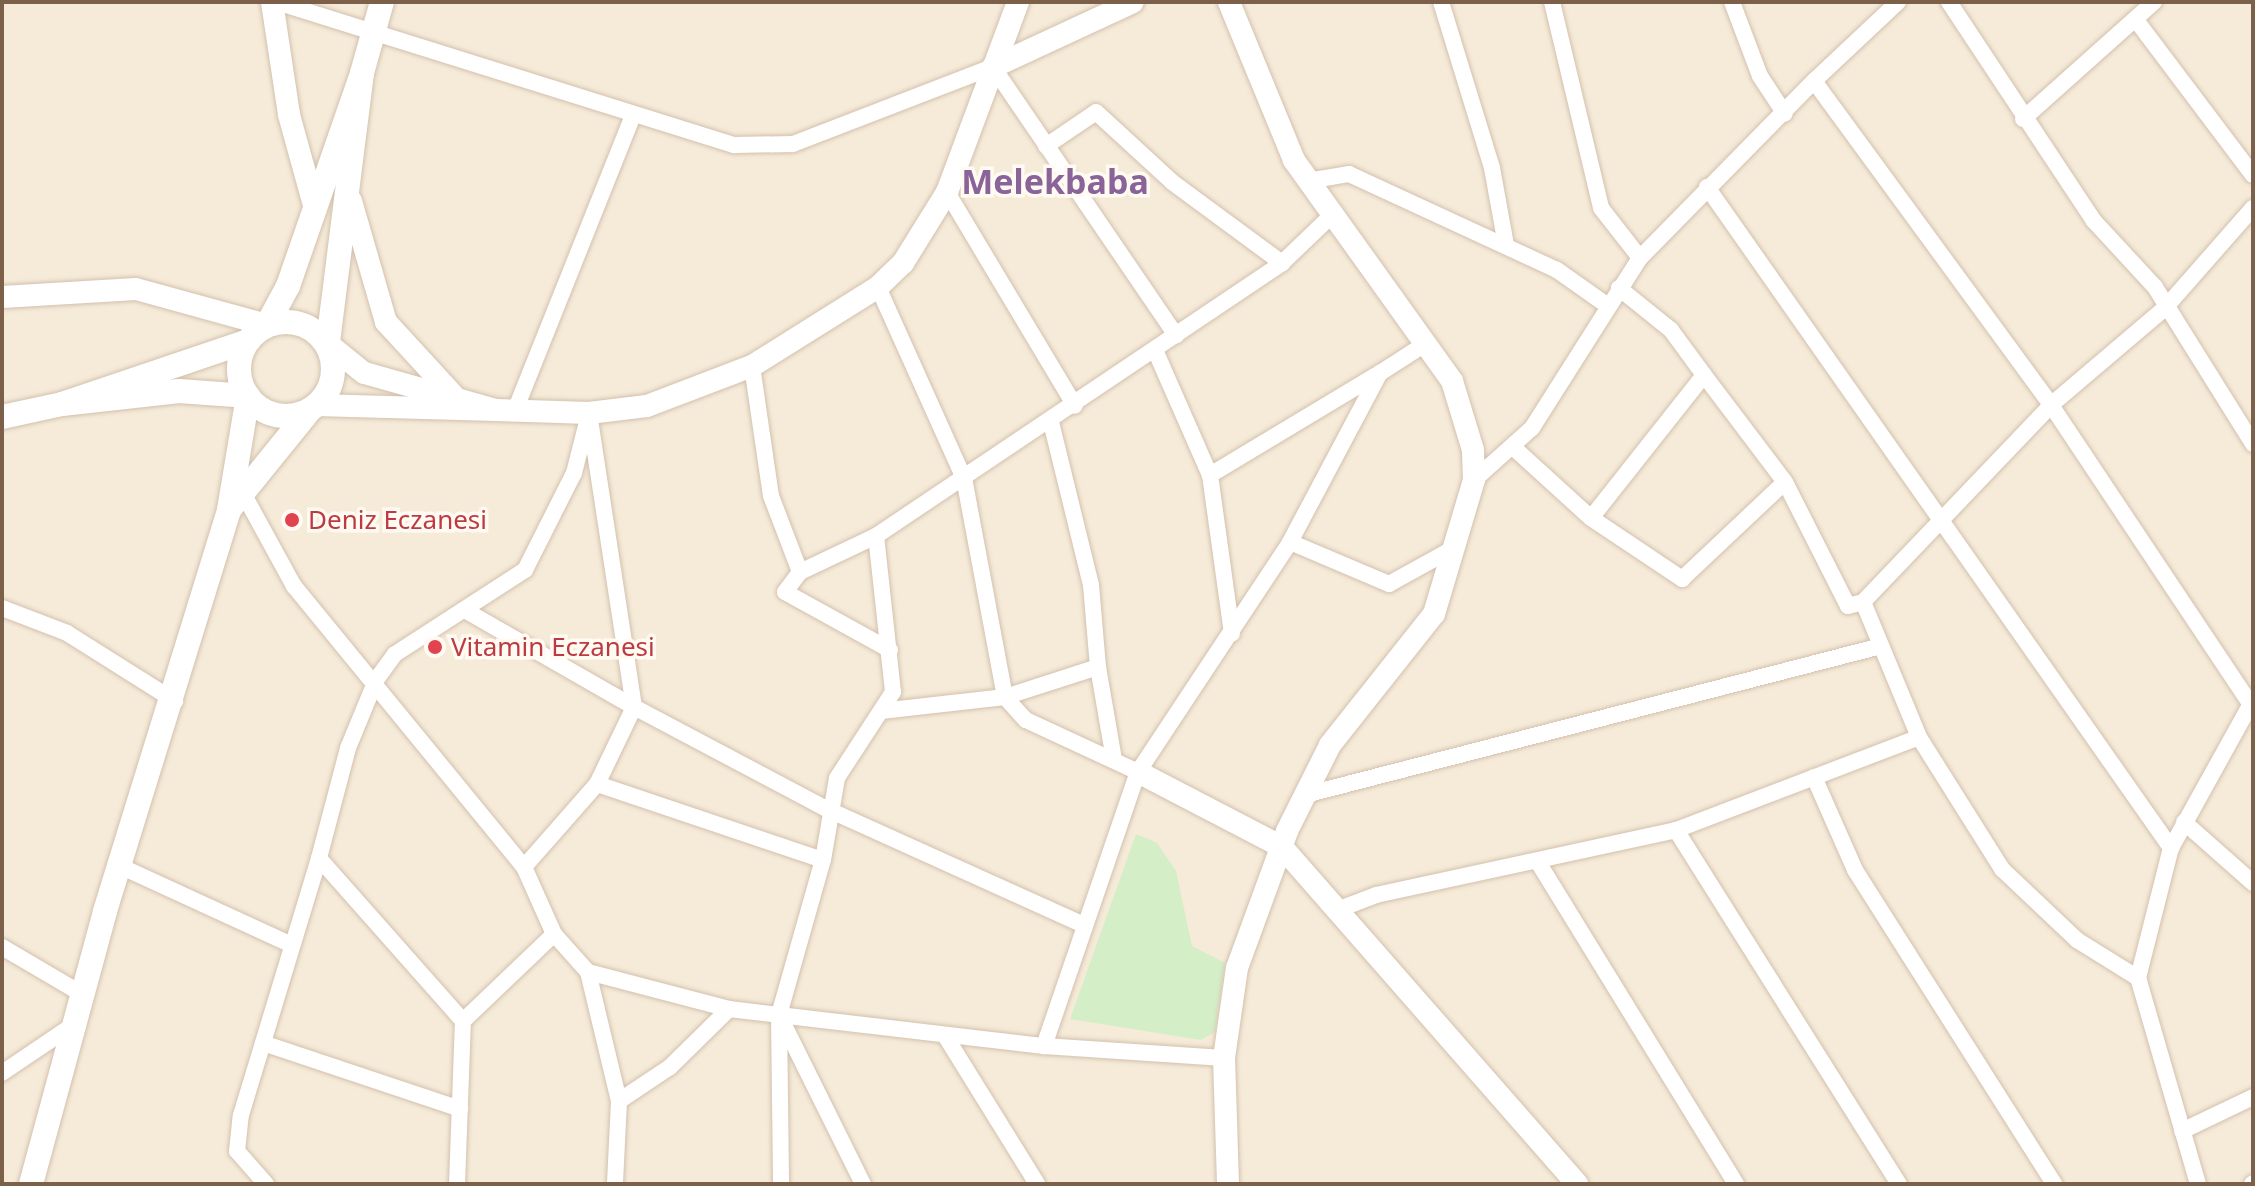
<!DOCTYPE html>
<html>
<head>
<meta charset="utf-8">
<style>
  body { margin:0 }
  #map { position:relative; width:2255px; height:1186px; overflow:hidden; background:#fef8eb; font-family:"Noto Sans",sans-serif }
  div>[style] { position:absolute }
  .residential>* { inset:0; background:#f6ebd9 }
  .green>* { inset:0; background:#d4eec7 }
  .roads { filter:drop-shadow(0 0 2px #d3c1ae) drop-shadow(0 0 2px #d3c1ae) }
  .minor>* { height:16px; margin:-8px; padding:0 8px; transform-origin:8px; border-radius:8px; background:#fff }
  .tertiary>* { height:22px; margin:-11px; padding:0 11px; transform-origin:11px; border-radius:11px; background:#fff }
  .secondary>* { height:24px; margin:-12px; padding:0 12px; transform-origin:12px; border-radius:12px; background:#fff }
  .secondary>.ring { margin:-12px; padding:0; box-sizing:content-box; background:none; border:24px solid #fff; border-radius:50% }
  .dots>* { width:22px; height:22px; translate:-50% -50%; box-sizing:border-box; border:4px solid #fffbf3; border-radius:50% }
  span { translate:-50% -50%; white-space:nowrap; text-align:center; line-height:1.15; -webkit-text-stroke:7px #fffbf3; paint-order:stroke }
  .health-label { font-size:26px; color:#be3a42 }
  .left { translate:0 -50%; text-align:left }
  .district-label { font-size:34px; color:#8a6398; font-weight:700 }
  .frame { position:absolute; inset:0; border:4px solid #7c604a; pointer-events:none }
</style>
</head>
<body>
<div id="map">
  <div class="residential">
    <div style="clip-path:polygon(2px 2px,2253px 2px,2253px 1184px,2px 1184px)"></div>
  </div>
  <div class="green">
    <div style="clip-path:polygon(1136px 834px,1157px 843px,1176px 871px,1192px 946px,1225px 963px,1215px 1032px,1201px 1040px,1070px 1019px)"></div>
  </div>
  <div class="roads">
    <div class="minor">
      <div style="left:277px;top:2px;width:479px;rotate:17.4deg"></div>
      <div style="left:734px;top:145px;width:59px;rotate:-1deg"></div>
      <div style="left:793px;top:144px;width:214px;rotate:-21.1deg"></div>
      <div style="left:993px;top:67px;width:325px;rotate:55.7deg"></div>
      <div style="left:1441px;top:2px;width:174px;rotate:72.9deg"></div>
      <div style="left:1492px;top:168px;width:78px;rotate:79.7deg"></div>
      <div style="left:1552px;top:2px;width:212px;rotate:76.6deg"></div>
      <div style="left:1601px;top:208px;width:63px;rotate:52deg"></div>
      <div style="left:1732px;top:2px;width:79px;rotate:69.3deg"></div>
      <div style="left:1760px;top:76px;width:45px;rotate:56.7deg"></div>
      <div style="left:1898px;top:2px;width:115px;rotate:136.8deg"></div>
      <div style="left:1814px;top:81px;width:401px;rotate:53.8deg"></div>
      <div style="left:2051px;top:405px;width:364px;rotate:56.3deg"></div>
      <div style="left:1949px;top:2px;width:263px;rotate:56.5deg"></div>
      <div style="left:2094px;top:221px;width:90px;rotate:47.3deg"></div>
      <div style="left:2155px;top:287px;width:185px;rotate:58deg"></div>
      <div style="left:2136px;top:20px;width:194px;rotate:53deg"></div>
      <div style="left:2023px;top:119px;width:176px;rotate:-41.8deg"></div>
      <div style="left:1046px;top:146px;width:60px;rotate:-34.2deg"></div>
      <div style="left:1096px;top:112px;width:103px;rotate:42.6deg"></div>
      <div style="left:1172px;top:182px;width:137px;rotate:36.4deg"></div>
      <div style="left:1308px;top:181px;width:42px;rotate:-9.7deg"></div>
      <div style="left:1349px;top:174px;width:229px;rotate:24.8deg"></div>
      <div style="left:1557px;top:270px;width:62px;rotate:35.2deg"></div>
      <div style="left:1707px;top:187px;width:808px;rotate:54.93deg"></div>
      <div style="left:947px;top:192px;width:249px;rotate:59.1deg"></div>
      <div style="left:878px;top:287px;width:209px;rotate:65.8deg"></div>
      <div style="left:964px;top:478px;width:223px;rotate:79.4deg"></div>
      <div style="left:1005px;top:697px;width:31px;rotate:48deg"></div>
      <div style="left:1026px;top:720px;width:123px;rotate:24.9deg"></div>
      <div style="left:1155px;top:350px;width:137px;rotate:66.3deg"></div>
      <div style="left:1210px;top:475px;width:160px;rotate:82.1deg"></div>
      <div style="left:752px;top:366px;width:131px;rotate:81.7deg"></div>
      <div style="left:771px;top:496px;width:81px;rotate:69.1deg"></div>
      <div style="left:800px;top:572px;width:84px;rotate:-25.3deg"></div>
      <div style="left:1704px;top:375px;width:134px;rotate:52.9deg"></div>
      <div style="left:514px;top:413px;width:321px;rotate:-68.2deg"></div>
      <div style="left:589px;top:413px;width:297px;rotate:81.3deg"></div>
      <div style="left:634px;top:707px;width:218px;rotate:27.9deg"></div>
      <div style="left:827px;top:809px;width:282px;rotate:24.3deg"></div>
      <div style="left:1514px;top:448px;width:104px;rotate:42.3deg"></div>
      <div style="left:1591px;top:518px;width:110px;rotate:33.8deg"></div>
      <div style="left:1682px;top:579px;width:141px;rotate:-43.3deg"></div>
      <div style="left:1785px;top:482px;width:139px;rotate:63.1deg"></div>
      <div style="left:1848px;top:606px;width:16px;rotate:-15deg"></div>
      <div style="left:1210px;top:475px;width:198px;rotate:-31deg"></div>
      <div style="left:1474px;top:480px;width:78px;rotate:-41.9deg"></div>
      <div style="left:1532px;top:428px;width:201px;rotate:-57.6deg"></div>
      <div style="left:1640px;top:258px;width:248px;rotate:-45.5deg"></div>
      <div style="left:243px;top:493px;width:106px;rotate:61.3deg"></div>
      <div style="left:294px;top:586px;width:363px;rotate:50.7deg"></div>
      <div style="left:524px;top:867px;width:111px;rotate:-48.7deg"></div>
      <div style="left:597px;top:784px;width:85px;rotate:-64.3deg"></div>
      <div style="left:634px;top:707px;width:191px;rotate:-150.2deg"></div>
      <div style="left:1591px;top:518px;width:182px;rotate:-51.7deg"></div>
      <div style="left:1704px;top:375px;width:56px;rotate:-126.3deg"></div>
      <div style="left:1671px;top:330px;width:67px;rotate:-141.1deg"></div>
      <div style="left:1290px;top:542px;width:108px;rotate:23deg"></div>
      <div style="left:1389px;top:584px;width:77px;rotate:-28.9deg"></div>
      <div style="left:800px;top:572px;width:25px;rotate:127deg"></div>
      <div style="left:785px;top:592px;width:120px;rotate:28.9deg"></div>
      <div style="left:2px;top:608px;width:70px;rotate:21deg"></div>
      <div style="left:67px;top:633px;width:128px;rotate:32.2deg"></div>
      <div style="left:1098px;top:667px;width:94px;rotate:80.2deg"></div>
      <div style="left:881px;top:711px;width:125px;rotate:-6.4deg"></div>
      <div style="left:1005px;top:697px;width:98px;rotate:-17.9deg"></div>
      <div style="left:1098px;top:667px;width:82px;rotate:-94.9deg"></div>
      <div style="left:1091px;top:585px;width:168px;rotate:-103.8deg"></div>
      <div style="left:1814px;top:777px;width:102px;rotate:66.2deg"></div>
      <div style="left:1855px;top:870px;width:372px;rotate:57.6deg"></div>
      <div style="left:597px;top:784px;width:238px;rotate:18.6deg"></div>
      <div style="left:1305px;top:795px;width:595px;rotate:-14.5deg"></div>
      <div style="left:2184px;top:822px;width:92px;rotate:41.5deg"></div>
      <div style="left:1676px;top:830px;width:418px;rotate:57.8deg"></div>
      <div style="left:1538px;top:862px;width:378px;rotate:58.4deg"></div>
      <div style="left:120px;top:866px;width:189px;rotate:24.7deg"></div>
      <div style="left:524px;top:867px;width:73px;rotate:65.9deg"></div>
      <div style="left:554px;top:934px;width:51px;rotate:48.2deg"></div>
      <div style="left:588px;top:972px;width:133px;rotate:76.5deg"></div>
      <div style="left:619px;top:1101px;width:83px;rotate:92.8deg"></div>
      <div style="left:1337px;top:910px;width:42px;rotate:-21deg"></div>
      <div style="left:1376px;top:895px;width:307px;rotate:-12.2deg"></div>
      <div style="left:1676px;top:830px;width:260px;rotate:-20.9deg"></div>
      <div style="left:2px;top:947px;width:93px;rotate:30.4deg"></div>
      <div style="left:588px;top:972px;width:146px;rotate:14.7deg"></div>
      <div style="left:2138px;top:978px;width:72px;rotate:-148.1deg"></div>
      <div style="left:2077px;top:940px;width:103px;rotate:-136.6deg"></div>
      <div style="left:2002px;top:869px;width:156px;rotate:-122.2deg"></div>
      <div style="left:1919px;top:737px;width:146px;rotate:-112.5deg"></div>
      <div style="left:1863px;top:602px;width:272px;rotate:-46.3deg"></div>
      <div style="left:2051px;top:405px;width:150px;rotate:-40.4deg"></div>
      <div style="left:2165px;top:308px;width:133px;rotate:-48.7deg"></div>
      <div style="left:779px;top:1015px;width:267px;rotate:6.7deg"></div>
      <div style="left:1044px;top:1046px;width:180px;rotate:3.8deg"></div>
      <div style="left:463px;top:1021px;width:217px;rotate:-131.5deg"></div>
      <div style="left:319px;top:858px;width:114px;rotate:-75.2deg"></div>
      <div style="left:348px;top:748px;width:74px;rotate:-67.6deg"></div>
      <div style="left:376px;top:680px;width:32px;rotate:-54deg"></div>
      <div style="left:395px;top:654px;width:155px;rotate:-32.9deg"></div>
      <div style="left:525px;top:570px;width:109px;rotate:-63.2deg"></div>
      <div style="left:574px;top:473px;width:53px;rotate:-75.7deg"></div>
      <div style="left:946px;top:1037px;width:173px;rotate:58.2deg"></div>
      <div style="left:263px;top:1043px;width:208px;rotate:18.5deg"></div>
      <div style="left:1044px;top:1046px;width:290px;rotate:-71.1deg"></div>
      <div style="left:1138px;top:772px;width:276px;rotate:-56.5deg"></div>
      <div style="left:1290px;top:542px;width:191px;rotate:-62deg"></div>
      <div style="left:1380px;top:373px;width:54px;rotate:-32.8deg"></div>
      <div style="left:2px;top:1073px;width:86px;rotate:-34.1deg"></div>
      <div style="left:619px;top:1101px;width:61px;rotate:-33.7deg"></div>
      <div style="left:670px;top:1067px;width:83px;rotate:-44.5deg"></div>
      <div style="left:729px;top:1009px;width:50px;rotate:6.8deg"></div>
      <div style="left:779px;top:1015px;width:169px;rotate:89.3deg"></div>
      <div style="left:2182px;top:1131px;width:79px;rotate:-25.6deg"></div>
      <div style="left:266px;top:1184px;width:44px;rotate:-131.3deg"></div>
      <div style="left:237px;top:1151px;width:36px;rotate:-84deg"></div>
      <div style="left:241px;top:1115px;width:269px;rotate:-73.1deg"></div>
      <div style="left:457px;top:1184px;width:163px;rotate:-87.9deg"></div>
      <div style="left:463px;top:1021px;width:126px;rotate:-43.7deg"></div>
      <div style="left:863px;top:1184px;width:189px;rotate:-116.4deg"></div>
      <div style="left:779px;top:1015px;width:161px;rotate:-74.2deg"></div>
      <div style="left:823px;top:860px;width:83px;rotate:-80.3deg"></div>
      <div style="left:837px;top:778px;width:103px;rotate:-56.9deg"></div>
      <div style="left:893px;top:692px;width:157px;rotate:-96.2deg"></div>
      <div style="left:876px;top:536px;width:489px;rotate:-33.9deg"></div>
      <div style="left:1282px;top:263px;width:68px;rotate:-43.8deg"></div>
      <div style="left:2198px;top:1184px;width:215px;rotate:-106.2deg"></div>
      <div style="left:2138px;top:978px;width:134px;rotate:-75.8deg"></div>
      <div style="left:2171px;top:848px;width:169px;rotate:-61deg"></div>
      <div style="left:2252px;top:1184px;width:1px;rotate:-45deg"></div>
    </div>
    <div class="tertiary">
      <div style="left:272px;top:2px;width:114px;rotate:81.4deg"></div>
      <div style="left:289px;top:115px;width:98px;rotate:74.5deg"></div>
      <div style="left:993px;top:67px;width:154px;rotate:-24.9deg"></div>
      <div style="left:351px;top:201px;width:126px;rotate:73.9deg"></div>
      <div style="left:386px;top:322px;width:100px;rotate:47.4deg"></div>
      <div style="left:2px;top:297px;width:134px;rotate:-3.4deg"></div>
      <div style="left:136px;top:289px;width:136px;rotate:15.4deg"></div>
      <div style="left:316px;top:405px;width:180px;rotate:1.6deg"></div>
      <div style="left:496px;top:410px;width:137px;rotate:-164.3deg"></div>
      <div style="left:364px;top:373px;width:46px;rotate:-141.1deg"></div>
      <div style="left:496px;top:410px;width:93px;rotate:1.8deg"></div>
      <div style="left:589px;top:413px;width:58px;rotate:-6.9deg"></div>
      <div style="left:647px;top:406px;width:112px;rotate:-20.9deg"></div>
      <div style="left:752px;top:366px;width:149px;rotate:-32.1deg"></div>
      <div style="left:878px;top:287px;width:35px;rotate:-44deg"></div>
      <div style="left:903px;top:263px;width:84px;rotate:-58.2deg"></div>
      <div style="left:947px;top:192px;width:203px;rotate:-69.5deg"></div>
      <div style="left:1138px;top:772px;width:162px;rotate:27.5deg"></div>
      <div style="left:1282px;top:847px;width:448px;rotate:48.8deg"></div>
      <div style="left:1228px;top:1184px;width:126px;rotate:-91.8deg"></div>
      <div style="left:1224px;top:1058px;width:91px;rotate:-81.8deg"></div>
      <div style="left:1237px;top:968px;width:146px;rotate:-69.9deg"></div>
      <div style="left:1287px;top:831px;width:96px;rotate:-63.4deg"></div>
      <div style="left:1330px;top:745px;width:167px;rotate:-51.6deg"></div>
      <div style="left:1434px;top:614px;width:140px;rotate:-73.4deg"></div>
      <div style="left:1474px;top:480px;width:30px;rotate:-92deg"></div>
      <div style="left:1473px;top:450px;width:72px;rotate:-106.9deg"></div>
      <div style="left:1452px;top:381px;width:272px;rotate:-125.6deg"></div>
      <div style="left:1294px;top:160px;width:171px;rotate:-112.4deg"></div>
    </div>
    <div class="secondary">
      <div style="left:362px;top:73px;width:74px;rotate:-74.3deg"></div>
      <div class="ring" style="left:239px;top:322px;width:70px;height:70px"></div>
      <div style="left:267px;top:325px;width:44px;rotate:-61.7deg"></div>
      <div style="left:288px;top:286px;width:225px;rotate:-70.8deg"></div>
      <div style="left:362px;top:73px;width:273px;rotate:97.2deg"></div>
      <div style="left:248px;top:341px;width:196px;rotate:161.3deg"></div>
      <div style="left:62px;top:404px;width:118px;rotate:-6.3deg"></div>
      <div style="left:179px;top:391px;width:69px;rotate:4.1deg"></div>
      <div style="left:248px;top:396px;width:116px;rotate:99.5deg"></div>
      <div style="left:229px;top:510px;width:129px;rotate:-51deg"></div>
      <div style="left:2px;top:417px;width:61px;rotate:-12.2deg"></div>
      <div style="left:31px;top:1184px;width:283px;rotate:-74.8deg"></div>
      <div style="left:105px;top:911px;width:420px;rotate:-72.8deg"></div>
    </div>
  </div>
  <div class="dots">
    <div style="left:292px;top:520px;background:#e0444e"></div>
    <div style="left:435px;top:647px;background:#e0444e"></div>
  </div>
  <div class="health-label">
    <span class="left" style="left:308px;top:520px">Deniz Eczanesi</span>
    <span class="left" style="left:451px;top:647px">Vitamin Eczanesi</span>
  </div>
  <div class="district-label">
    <span style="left:1055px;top:182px">Melekbaba</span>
  </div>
  <div class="frame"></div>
</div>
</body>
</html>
